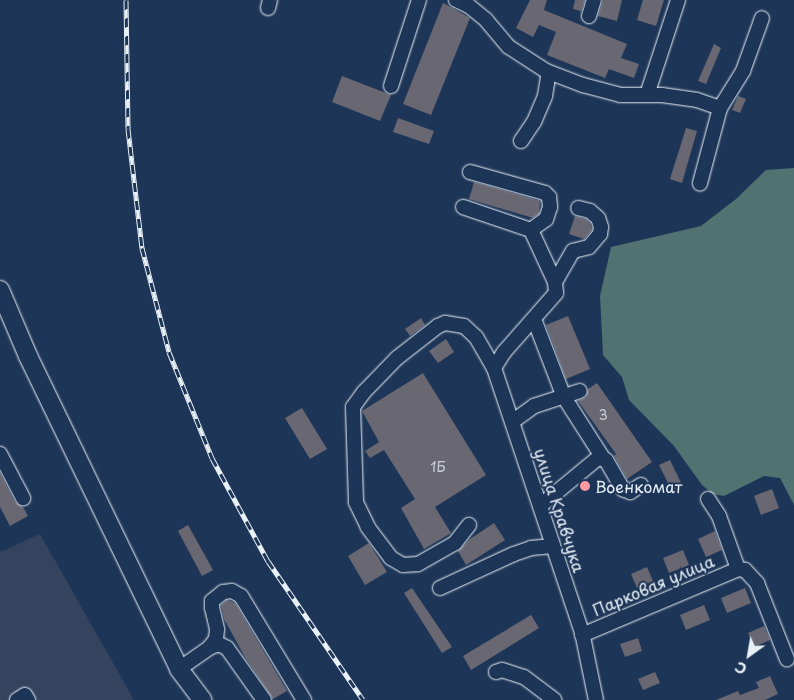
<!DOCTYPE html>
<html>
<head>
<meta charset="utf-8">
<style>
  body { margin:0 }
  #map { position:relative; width:794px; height:700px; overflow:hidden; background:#1d3557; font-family:"Playpen Sans",sans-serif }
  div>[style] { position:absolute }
  .built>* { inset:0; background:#34445f }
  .green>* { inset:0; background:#527272 }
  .building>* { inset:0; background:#696872 }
  .roads { filter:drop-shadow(0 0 1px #e8f1f8) drop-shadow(0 0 1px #e8f1f8) }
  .minor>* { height:14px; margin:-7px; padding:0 7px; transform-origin:7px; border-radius:7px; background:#1d3557 }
  .major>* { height:18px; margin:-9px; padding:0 9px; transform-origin:9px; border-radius:9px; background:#1d3557 }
  .rail>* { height:5px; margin-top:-2.5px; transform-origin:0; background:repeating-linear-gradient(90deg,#1d3557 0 9px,#e8f1f8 0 18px); box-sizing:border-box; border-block:1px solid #e8f1f8 }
  .dots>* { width:14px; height:14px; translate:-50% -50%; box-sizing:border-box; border:2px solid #1d3557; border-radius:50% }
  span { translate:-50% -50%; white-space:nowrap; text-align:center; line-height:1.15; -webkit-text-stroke:4px #1d3557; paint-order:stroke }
  .number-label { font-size:14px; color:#c8cfd6 }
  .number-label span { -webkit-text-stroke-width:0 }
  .poi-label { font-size:16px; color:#e8f1f8 }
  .left { translate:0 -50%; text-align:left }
  .street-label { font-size:16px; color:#e8f1f8 }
  .north { position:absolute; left:724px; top:630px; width:50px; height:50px; -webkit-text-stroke:4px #1d3557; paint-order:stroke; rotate:212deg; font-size:14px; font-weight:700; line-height:20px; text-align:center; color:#e8f1f8 }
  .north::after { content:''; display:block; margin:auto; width:18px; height:22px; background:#e8f1f8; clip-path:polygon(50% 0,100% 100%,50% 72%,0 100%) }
</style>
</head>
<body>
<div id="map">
  <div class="built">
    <div style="clip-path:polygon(40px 534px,134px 700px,0 700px,0 552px)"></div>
  </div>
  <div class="green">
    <div style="clip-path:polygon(794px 168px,794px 505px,780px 478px,764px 476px,724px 496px,713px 494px,702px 485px,674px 446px,629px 400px,622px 377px,603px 355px,600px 296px,611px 247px,701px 226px,736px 199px,766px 170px)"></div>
  </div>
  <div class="building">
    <div style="clip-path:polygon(530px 0,547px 0,544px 10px,627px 44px,621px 58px,639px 64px,634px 78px,609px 69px,605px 78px,547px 55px,556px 32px,539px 25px,533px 37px,516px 28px)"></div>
    <div style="clip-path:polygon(575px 0,585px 0,581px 11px,573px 9px)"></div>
    <div style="clip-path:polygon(603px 0,622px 0,617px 21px,598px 16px)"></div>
    <div style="clip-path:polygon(643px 0,664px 0,656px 26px,637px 20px)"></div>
    <div style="clip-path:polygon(443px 3px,470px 18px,431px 115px,403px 104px)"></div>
    <div style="clip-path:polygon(714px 44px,721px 48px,706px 84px,698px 81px)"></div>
    <div style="clip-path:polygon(342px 76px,391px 95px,380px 121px,332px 102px)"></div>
    <div style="clip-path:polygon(738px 96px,746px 99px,740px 113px,732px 110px)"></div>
    <div style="clip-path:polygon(398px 118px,434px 131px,429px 144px,393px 132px)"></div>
    <div style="clip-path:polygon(686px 128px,697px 131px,682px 183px,670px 179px)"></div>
    <div style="clip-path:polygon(474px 182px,540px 201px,539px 214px,533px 218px,469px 199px)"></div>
    <div style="clip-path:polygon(575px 216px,586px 219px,590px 223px,592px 230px,584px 239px,569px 234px)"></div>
    <div style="clip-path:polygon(568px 316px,590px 369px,566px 379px,546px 325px)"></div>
    <div style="clip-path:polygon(421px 318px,425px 325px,410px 336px,405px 329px)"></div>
    <div style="clip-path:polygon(446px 339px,454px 352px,438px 363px,429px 351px)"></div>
    <div style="clip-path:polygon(423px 373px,486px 475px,435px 507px,451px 533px,424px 549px,401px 508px,415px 499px,384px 450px,370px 458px,365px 451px,379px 442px,362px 411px)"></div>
    <div style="clip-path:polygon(597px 383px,652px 462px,627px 479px,614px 456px,616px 454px,578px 401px,586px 397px,588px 389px)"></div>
    <div style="clip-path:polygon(302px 408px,327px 449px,310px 459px,285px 418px)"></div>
    <div style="clip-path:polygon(670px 460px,682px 485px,672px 491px,659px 465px)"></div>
    <div style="clip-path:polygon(0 473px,15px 502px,23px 507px,28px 516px,10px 526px,0 507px)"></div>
    <div style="clip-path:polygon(772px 489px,779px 508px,761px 515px,754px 496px)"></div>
    <div style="clip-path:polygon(494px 523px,505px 540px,466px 565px,458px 551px,470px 539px)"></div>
    <div style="clip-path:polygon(188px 525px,213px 570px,202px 576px,178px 531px)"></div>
    <div style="clip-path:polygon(715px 531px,722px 550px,706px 557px,698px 539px)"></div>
    <div style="clip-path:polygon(369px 543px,387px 572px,365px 585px,348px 556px)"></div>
    <div style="clip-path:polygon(683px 550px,689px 565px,669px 573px,663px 558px)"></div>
    <div style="clip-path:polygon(647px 567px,653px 581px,637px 588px,631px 574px)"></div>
    <div style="clip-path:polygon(412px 588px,452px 647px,442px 653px,404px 593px)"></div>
    <div style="clip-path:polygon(745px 588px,751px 603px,727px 613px,721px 598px)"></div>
    <div style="clip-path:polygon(227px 600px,235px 603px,287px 691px,273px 699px,246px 659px,224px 619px,221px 605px)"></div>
    <div style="clip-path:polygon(704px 605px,710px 620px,686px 630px,680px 615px)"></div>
    <div style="clip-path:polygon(531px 615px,539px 628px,471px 670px,463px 656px)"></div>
    <div style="clip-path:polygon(764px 626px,770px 640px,754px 647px,748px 633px)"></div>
    <div style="clip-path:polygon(638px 638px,642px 651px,625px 657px,620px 644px)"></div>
    <div style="clip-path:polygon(655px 672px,660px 683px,643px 690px,638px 679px)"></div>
    <div style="clip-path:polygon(770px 676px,778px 694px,765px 700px,716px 700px,738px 691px,740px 695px,759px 688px,756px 682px)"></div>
  </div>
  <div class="roads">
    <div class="minor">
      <div style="left:456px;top:0;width:14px;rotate:25deg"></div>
      <div style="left:469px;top:6px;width:22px;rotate:39deg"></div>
      <div style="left:486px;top:20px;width:35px;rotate:50deg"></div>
      <div style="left:509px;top:47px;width:44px;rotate:33deg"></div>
      <div style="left:546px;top:71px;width:40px;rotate:21deg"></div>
      <div style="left:583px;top:85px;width:38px;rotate:15deg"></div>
      <div style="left:620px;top:95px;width:42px"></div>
      <div style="left:662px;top:95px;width:35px;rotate:8deg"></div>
      <div style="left:697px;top:100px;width:24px;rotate:19deg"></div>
      <div style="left:720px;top:108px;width:78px;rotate:104.9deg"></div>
      <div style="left:268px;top:8px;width:8px;rotate:-76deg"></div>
      <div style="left:589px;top:16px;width:17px;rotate:-73deg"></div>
      <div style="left:391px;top:86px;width:90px;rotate:-72deg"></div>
      <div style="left:647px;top:95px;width:100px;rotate:-71.9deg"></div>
      <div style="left:720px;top:108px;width:44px;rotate:-58.1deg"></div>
      <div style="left:743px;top:71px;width:56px;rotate:-70.3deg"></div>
      <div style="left:521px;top:141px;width:23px;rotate:-56deg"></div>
      <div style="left:534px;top:122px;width:28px;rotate:-67deg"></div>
      <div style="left:545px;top:96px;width:24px;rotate:-81deg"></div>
      <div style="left:470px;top:172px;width:78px;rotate:15.6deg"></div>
      <div style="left:545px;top:193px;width:6px;rotate:45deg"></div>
      <div style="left:549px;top:197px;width:10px;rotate:84deg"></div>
      <div style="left:550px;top:207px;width:13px;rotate:108deg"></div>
      <div style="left:546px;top:219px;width:19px;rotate:144deg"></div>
      <div style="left:463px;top:207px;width:72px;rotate:18.7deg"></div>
      <div style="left:531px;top:230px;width:57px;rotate:65.2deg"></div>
      <div style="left:555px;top:282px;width:11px;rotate:85deg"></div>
      <div style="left:556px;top:293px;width:79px;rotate:131.4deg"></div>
      <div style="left:504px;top:352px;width:19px;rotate:122deg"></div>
      <div style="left:555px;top:282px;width:36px;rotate:-60deg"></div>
      <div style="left:573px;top:251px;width:16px;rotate:-14deg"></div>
      <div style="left:589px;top:247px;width:17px;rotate:-50deg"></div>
      <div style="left:600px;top:234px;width:7px;rotate:-82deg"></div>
      <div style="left:601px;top:227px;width:9px;rotate:-108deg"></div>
      <div style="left:598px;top:218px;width:11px;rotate:-139deg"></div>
      <div style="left:590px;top:211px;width:12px;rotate:-166deg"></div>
      <div style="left:534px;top:319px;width:84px;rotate:69deg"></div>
      <div style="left:564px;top:397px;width:72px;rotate:57.4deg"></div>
      <div style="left:512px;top:422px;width:27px;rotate:-36deg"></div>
      <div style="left:534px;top:406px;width:48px;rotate:-18.1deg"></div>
      <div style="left:0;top:454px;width:50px;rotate:62.4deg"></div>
      <div style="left:708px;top:499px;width:20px;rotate:57deg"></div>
      <div style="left:719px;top:516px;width:56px;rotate:70.3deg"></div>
      <div style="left:540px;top:506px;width:75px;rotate:-39.6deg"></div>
      <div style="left:598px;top:458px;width:8px;rotate:14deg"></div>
      <div style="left:606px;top:460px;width:34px;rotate:60deg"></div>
      <div style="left:623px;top:489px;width:8px;rotate:23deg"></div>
      <div style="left:630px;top:492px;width:13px;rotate:-32deg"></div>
      <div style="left:469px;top:525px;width:23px;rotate:128deg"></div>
      <div style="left:455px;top:543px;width:43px;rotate:150.4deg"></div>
      <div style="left:418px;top:564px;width:15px;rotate:176deg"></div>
      <div style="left:403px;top:565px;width:14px;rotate:-150deg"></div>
      <div style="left:391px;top:558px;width:39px;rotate:-127deg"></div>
      <div style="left:368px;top:527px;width:28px;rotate:-116deg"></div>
      <div style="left:356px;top:502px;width:95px;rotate:-91.8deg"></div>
      <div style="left:353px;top:407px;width:19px;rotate:-54deg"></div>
      <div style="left:364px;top:392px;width:47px;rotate:-45.9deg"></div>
      <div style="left:397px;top:358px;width:52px;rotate:-38deg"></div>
      <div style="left:438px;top:326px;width:8px;rotate:-23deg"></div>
      <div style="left:445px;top:323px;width:19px;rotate:9deg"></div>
      <div style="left:464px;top:326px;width:16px;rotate:43deg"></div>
      <div style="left:476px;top:337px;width:36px;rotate:60deg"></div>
      <div style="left:494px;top:368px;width:278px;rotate:71.6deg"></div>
      <div style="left:582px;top:632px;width:69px;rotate:78.4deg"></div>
      <div style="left:440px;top:588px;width:81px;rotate:-24.7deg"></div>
      <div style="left:514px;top:554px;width:18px;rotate:-19deg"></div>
      <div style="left:531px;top:548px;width:22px;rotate:-5deg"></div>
      <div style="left:582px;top:635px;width:169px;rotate:-22.9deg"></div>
      <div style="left:738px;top:569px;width:7px;rotate:8deg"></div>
      <div style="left:745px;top:570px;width:18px;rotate:47deg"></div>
      <div style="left:757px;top:583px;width:82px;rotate:68.5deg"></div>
      <div style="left:210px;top:647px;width:10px;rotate:-53deg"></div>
      <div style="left:216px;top:639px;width:10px;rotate:-84deg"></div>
      <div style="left:217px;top:629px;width:22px;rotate:-103deg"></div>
      <div style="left:212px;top:608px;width:7px;rotate:-90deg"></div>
      <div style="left:212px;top:601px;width:14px;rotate:-39deg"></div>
      <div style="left:223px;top:592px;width:9px;rotate:-6deg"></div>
      <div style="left:232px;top:591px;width:10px;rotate:29deg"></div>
      <div style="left:241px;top:596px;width:122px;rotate:58.8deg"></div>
      <div style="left:179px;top:669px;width:38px;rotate:-35deg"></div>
      <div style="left:210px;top:647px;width:9px;rotate:-18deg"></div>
      <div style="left:219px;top:644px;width:9px;rotate:27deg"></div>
      <div style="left:227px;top:648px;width:64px;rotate:54.6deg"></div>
      <div style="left:496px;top:672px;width:6px;rotate:-18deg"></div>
      <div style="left:502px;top:670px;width:23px;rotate:18deg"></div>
      <div style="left:524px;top:677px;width:38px;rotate:37deg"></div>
      <div style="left:17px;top:700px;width:9px;rotate:-32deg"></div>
      <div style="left:25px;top:695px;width:6px;rotate:59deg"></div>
    </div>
    <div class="major">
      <div style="left:0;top:290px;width:72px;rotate:67deg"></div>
      <div style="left:28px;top:356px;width:348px;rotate:64.2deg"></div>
      <div style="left:179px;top:669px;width:39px;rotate:53deg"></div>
    </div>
  </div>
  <div class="rail">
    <div style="left:126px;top:0;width:129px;rotate:89.1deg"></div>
    <div style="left:128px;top:129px;width:120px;rotate:83.3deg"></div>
    <div style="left:142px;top:248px;width:107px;rotate:75.4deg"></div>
    <div style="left:169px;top:352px;width:114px;rotate:67.9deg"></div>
    <div style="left:212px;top:458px;width:117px;rotate:61.5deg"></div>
    <div style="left:268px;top:561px;width:168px;rotate:55.6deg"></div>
  </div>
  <div class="dots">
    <div style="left:585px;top:486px;background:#ff9aa2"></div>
  </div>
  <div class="number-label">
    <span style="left:603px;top:415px">3</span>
    <span style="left:438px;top:467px">1Б</span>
  </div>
  <div class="poi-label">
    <span class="left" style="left:595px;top:486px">Военкомат</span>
  </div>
  <div class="street-label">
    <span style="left:560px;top:510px;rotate:72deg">улица Кравчука</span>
    <span style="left:653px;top:585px;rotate:-23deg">Парковая улица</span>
  </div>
  <div class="north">С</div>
</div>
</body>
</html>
